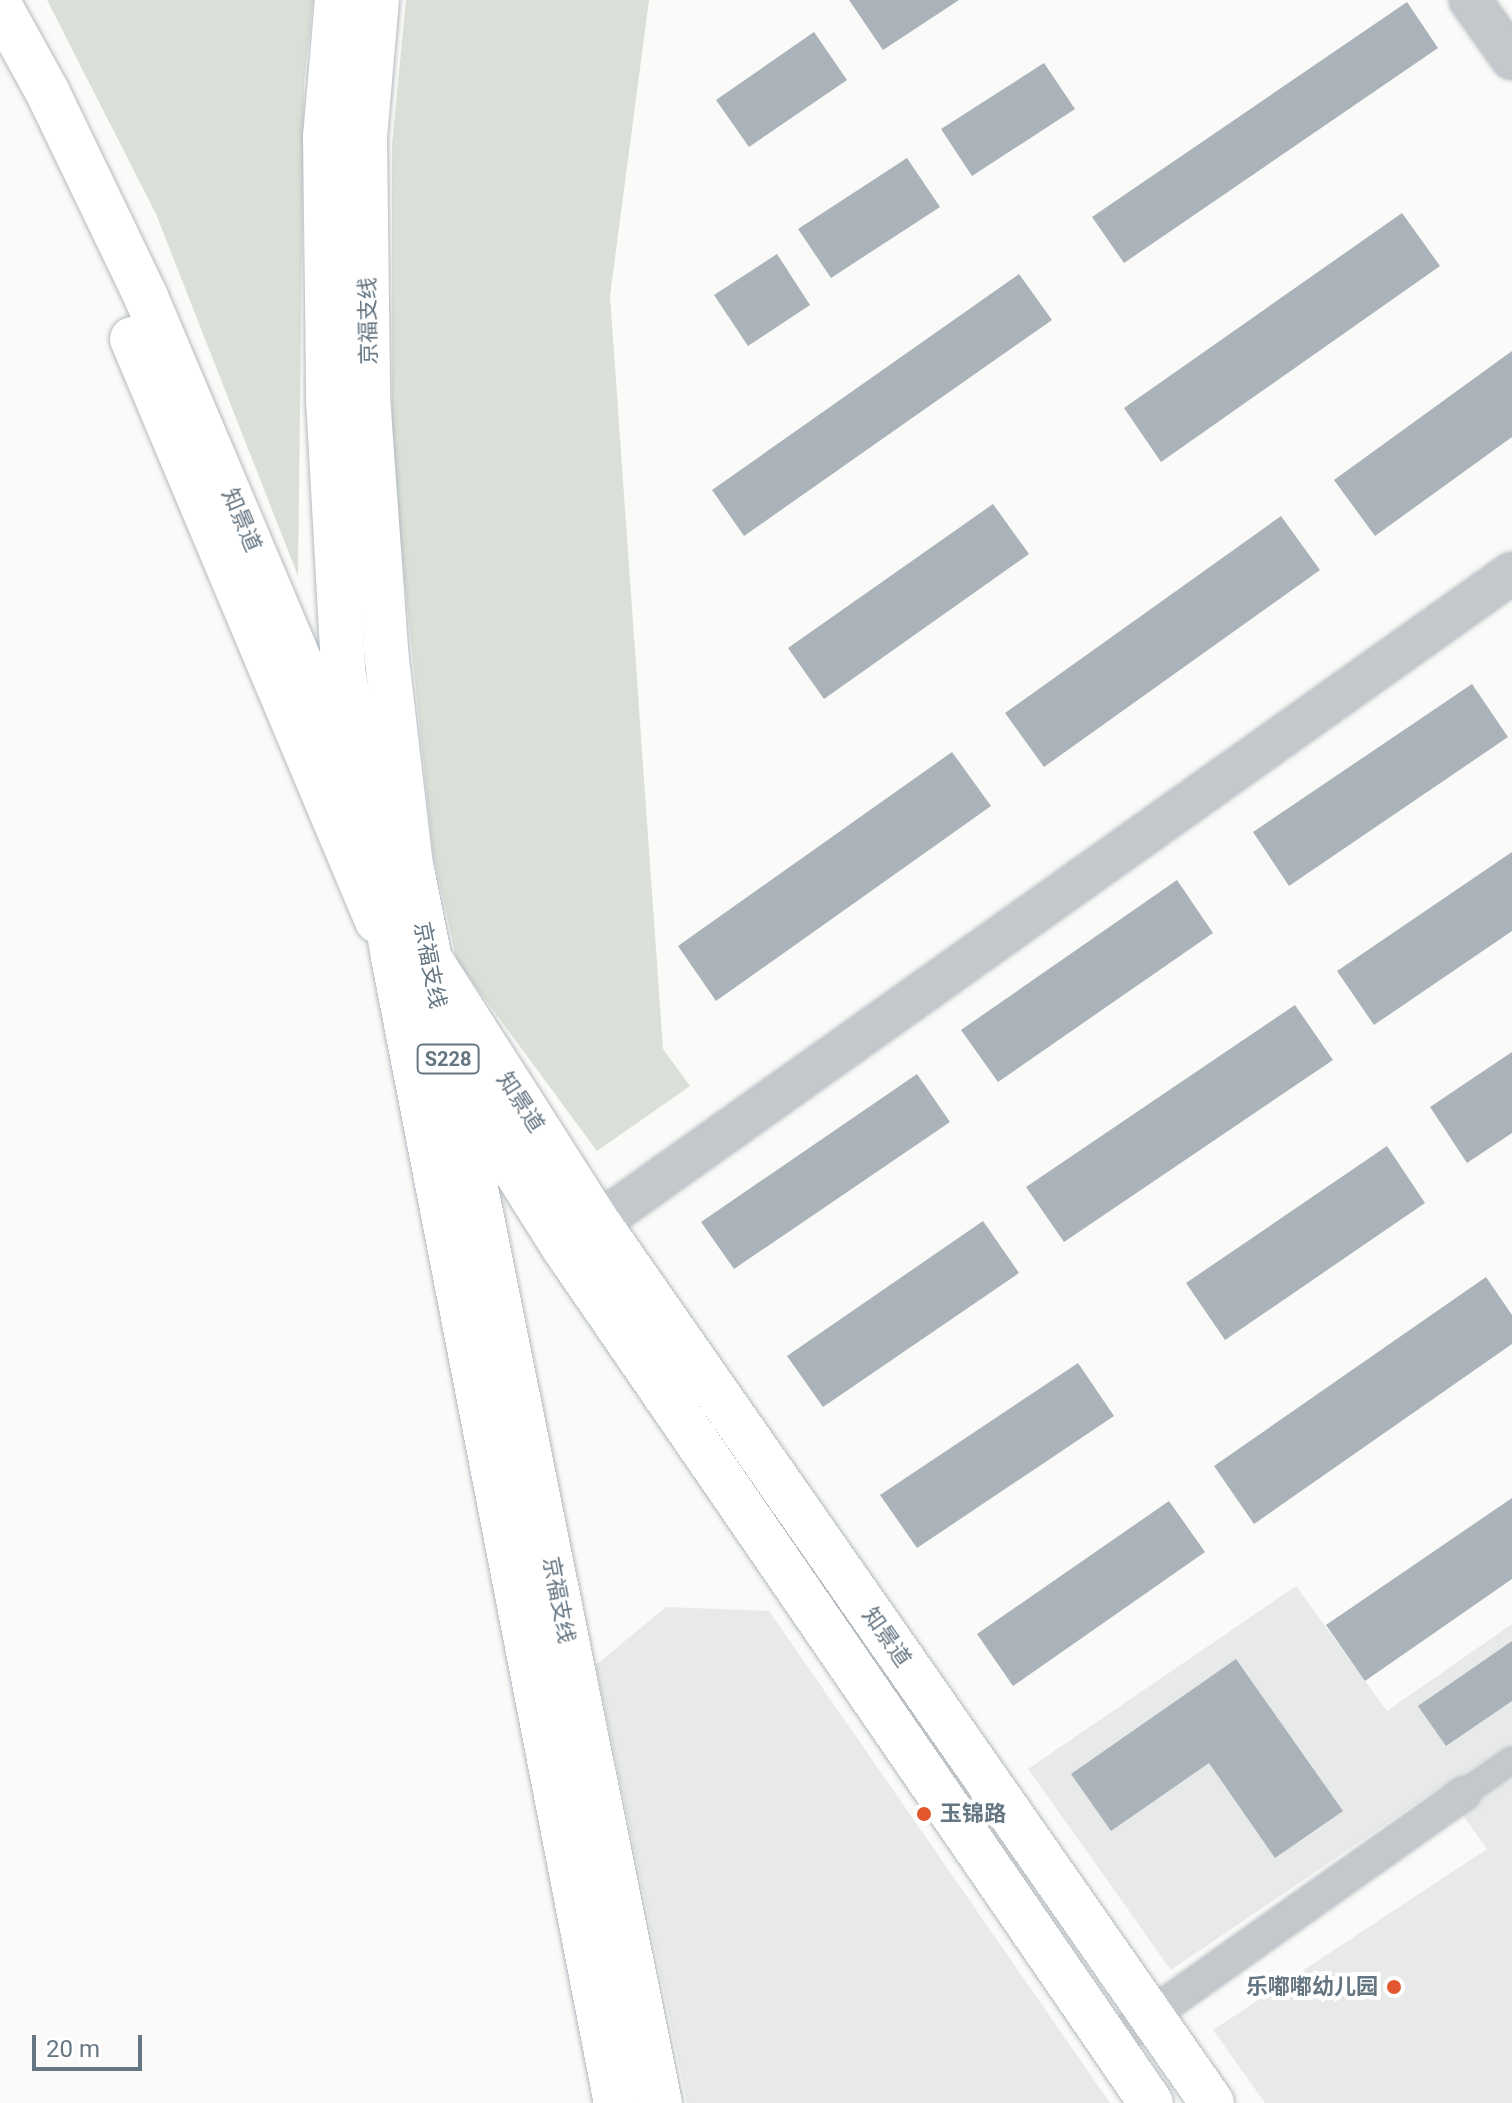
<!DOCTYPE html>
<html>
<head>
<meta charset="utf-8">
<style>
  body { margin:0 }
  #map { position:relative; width:1512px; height:2103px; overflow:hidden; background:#fafaf8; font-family:Roboto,"Noto Sans SC",sans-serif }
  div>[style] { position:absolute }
  .built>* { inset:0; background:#e8e9e9 }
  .green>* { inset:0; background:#dadfd7 }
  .building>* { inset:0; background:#aab3b9 }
  .roads { filter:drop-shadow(0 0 2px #b3babf) drop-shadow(0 0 2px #b3babf) }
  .pedestrian>* { height:24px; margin:-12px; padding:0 12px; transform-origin:12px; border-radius:12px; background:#c3c8cc }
  .minor>* { height:32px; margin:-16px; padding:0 16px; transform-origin:16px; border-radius:16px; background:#c3c8cc }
  .tertiary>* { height:40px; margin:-20px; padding:0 20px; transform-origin:20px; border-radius:20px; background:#c3c8cc }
  .secondary>* { height:44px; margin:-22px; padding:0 22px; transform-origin:22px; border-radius:22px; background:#fff }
  .primary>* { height:44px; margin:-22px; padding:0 22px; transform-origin:22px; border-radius:22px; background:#fff }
  .dots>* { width:22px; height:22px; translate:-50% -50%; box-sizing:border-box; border:4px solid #fff; border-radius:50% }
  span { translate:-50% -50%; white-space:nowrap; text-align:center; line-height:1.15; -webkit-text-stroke:8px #fff; paint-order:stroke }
  .shield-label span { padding:2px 6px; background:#fff; border:2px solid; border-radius:6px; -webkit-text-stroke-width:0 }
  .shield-label { font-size:20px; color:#657683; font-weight:700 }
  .street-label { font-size:22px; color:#657683 }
  .poi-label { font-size:22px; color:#657683; font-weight:700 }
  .left { translate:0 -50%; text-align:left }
  .right { translate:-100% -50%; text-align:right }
  .scale { position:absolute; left:32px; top:2035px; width:110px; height:36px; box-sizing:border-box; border:4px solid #657683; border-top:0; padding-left:10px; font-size:24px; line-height:28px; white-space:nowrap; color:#657683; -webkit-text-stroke:6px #fff; paint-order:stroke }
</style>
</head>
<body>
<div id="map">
  <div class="built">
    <div style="clip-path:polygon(1296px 1586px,1387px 1711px,1512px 1624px,1512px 2103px,1265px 2103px,1213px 2030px,1487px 1849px,1442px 1786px,1171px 1970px,1028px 1769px)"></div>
    <div style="clip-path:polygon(666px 1607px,769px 1611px,1110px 2103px,687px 2103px,596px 1665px)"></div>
  </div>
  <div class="green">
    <div style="clip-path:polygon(47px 0,313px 0,304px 83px,298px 576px,156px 214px)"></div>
    <div style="clip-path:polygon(406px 0,649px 0,610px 296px,663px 1049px,690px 1086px,597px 1151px,457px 961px,433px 853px,392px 461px,392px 145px)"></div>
  </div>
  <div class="building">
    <div style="clip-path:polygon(849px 0,959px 0,883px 50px)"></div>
    <div style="clip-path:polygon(1407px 2px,1438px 48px,1124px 263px,1092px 217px)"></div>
    <div style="clip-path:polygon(814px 32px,847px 80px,749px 147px,716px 100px)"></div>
    <div style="clip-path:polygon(1044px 63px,1075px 109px,972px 176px,941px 129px)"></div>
    <div style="clip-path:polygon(907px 158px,940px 207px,831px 278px,798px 229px)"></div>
    <div style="clip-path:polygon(1402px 213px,1440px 266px,1161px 462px,1124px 408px)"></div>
    <div style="clip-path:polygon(777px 254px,810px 305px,748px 346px,714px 295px)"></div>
    <div style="clip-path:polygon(1019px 274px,1052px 320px,744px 536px,712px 490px)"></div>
    <div style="clip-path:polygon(1512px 351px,1512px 437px,1375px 536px,1334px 480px)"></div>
    <div style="clip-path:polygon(993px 504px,1029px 554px,824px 699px,788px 648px)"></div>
    <div style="clip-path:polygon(1281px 516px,1320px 570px,1044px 767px,1005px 713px)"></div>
    <div style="clip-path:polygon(1472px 684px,1508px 737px,1289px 886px,1253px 832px)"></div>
    <div style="clip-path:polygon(952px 752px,991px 806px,716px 1001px,678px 946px)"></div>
    <div style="clip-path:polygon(1512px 852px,1512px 931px,1374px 1025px,1337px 971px)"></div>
    <div style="clip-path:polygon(1177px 880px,1213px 933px,998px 1082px,961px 1030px)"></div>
    <div style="clip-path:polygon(1295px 1005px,1333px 1060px,1064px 1242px,1026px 1187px)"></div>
    <div style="clip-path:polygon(1512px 1052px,1512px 1133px,1467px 1163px,1430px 1107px)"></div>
    <div style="clip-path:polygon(917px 1074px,950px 1122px,734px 1269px,701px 1222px)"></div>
    <div style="clip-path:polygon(1387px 1146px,1425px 1203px,1225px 1340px,1186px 1283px)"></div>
    <div style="clip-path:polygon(983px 1221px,1019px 1273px,823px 1407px,787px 1356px)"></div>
    <div style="clip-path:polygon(1486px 1277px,1512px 1315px,1512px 1344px,1254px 1524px,1214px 1466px)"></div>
    <div style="clip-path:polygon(1078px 1363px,1114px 1416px,917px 1548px,880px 1495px)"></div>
    <div style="clip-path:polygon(1512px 1498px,1512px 1579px,1365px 1681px,1326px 1625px)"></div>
    <div style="clip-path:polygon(1169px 1501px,1205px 1552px,1013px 1686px,977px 1634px)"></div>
    <div style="clip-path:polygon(1512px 1641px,1512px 1701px,1446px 1746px,1418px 1706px)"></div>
    <div style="clip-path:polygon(1236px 1659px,1343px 1811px,1275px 1858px,1209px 1763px,1111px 1831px,1071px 1774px)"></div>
  </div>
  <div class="roads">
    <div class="pedestrian">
      <div style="left:1464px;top:1793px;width:58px;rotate:-34.5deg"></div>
    </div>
    <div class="minor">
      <div style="left:1110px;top:2044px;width:434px;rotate:-35.3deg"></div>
    </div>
    <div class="tertiary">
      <div style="left:1470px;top:0;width:72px;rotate:54.6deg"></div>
      <div style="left:573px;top:1241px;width:1152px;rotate:-35.43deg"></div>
    </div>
    <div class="secondary">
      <div style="left:0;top:6px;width:97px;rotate:61.1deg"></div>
      <div style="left:47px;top:91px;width:229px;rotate:64.3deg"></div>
      <div style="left:146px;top:297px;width:540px;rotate:67.09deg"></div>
      <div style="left:132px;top:339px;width:631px;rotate:67.17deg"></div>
      <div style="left:430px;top:959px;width:311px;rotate:57.5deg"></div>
      <div style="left:597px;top:1221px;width:1075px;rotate:55.11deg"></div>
      <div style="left:453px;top:1072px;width:208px;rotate:57.8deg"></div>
      <div style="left:564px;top:1248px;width:1037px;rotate:55.53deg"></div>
    </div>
    <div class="primary">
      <div style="left:337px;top:0;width:137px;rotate:95deg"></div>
      <div style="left:325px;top:136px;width:263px;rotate:89.3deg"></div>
      <div style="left:328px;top:399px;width:271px;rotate:86.8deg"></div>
      <div style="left:343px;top:670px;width:291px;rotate:80.1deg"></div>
      <div style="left:393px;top:957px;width:1167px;rotate:78.99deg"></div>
      <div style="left:377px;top:0;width:138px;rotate:95deg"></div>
      <div style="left:365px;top:137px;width:260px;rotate:89.3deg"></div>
      <div style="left:368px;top:397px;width:263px;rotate:85.9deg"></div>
      <div style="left:387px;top:659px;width:207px;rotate:83.4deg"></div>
      <div style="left:411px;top:865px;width:1263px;rotate:78.63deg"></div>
    </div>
  </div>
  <div class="dots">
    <div style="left:924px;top:1814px;background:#e4572e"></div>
    <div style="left:1394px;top:1987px;background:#e4572e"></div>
  </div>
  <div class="shield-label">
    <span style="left:448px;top:1059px">S228</span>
  </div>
  <div class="street-label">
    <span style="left:368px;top:321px;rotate:-91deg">京福支线</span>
    <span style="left:242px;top:520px;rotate:67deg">知景道</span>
    <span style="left:430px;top:965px;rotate:79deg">京福支线</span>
    <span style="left:521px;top:1102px;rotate:57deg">知景道</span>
    <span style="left:559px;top:1600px;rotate:79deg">京福支线</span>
    <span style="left:887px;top:1637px;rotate:55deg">知景道</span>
  </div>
  <div class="poi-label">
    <span class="left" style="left:940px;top:1814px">玉锦路</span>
    <span class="right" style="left:1378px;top:1987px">乐嘟嘟幼儿园</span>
  </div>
  <div class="scale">20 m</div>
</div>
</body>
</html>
